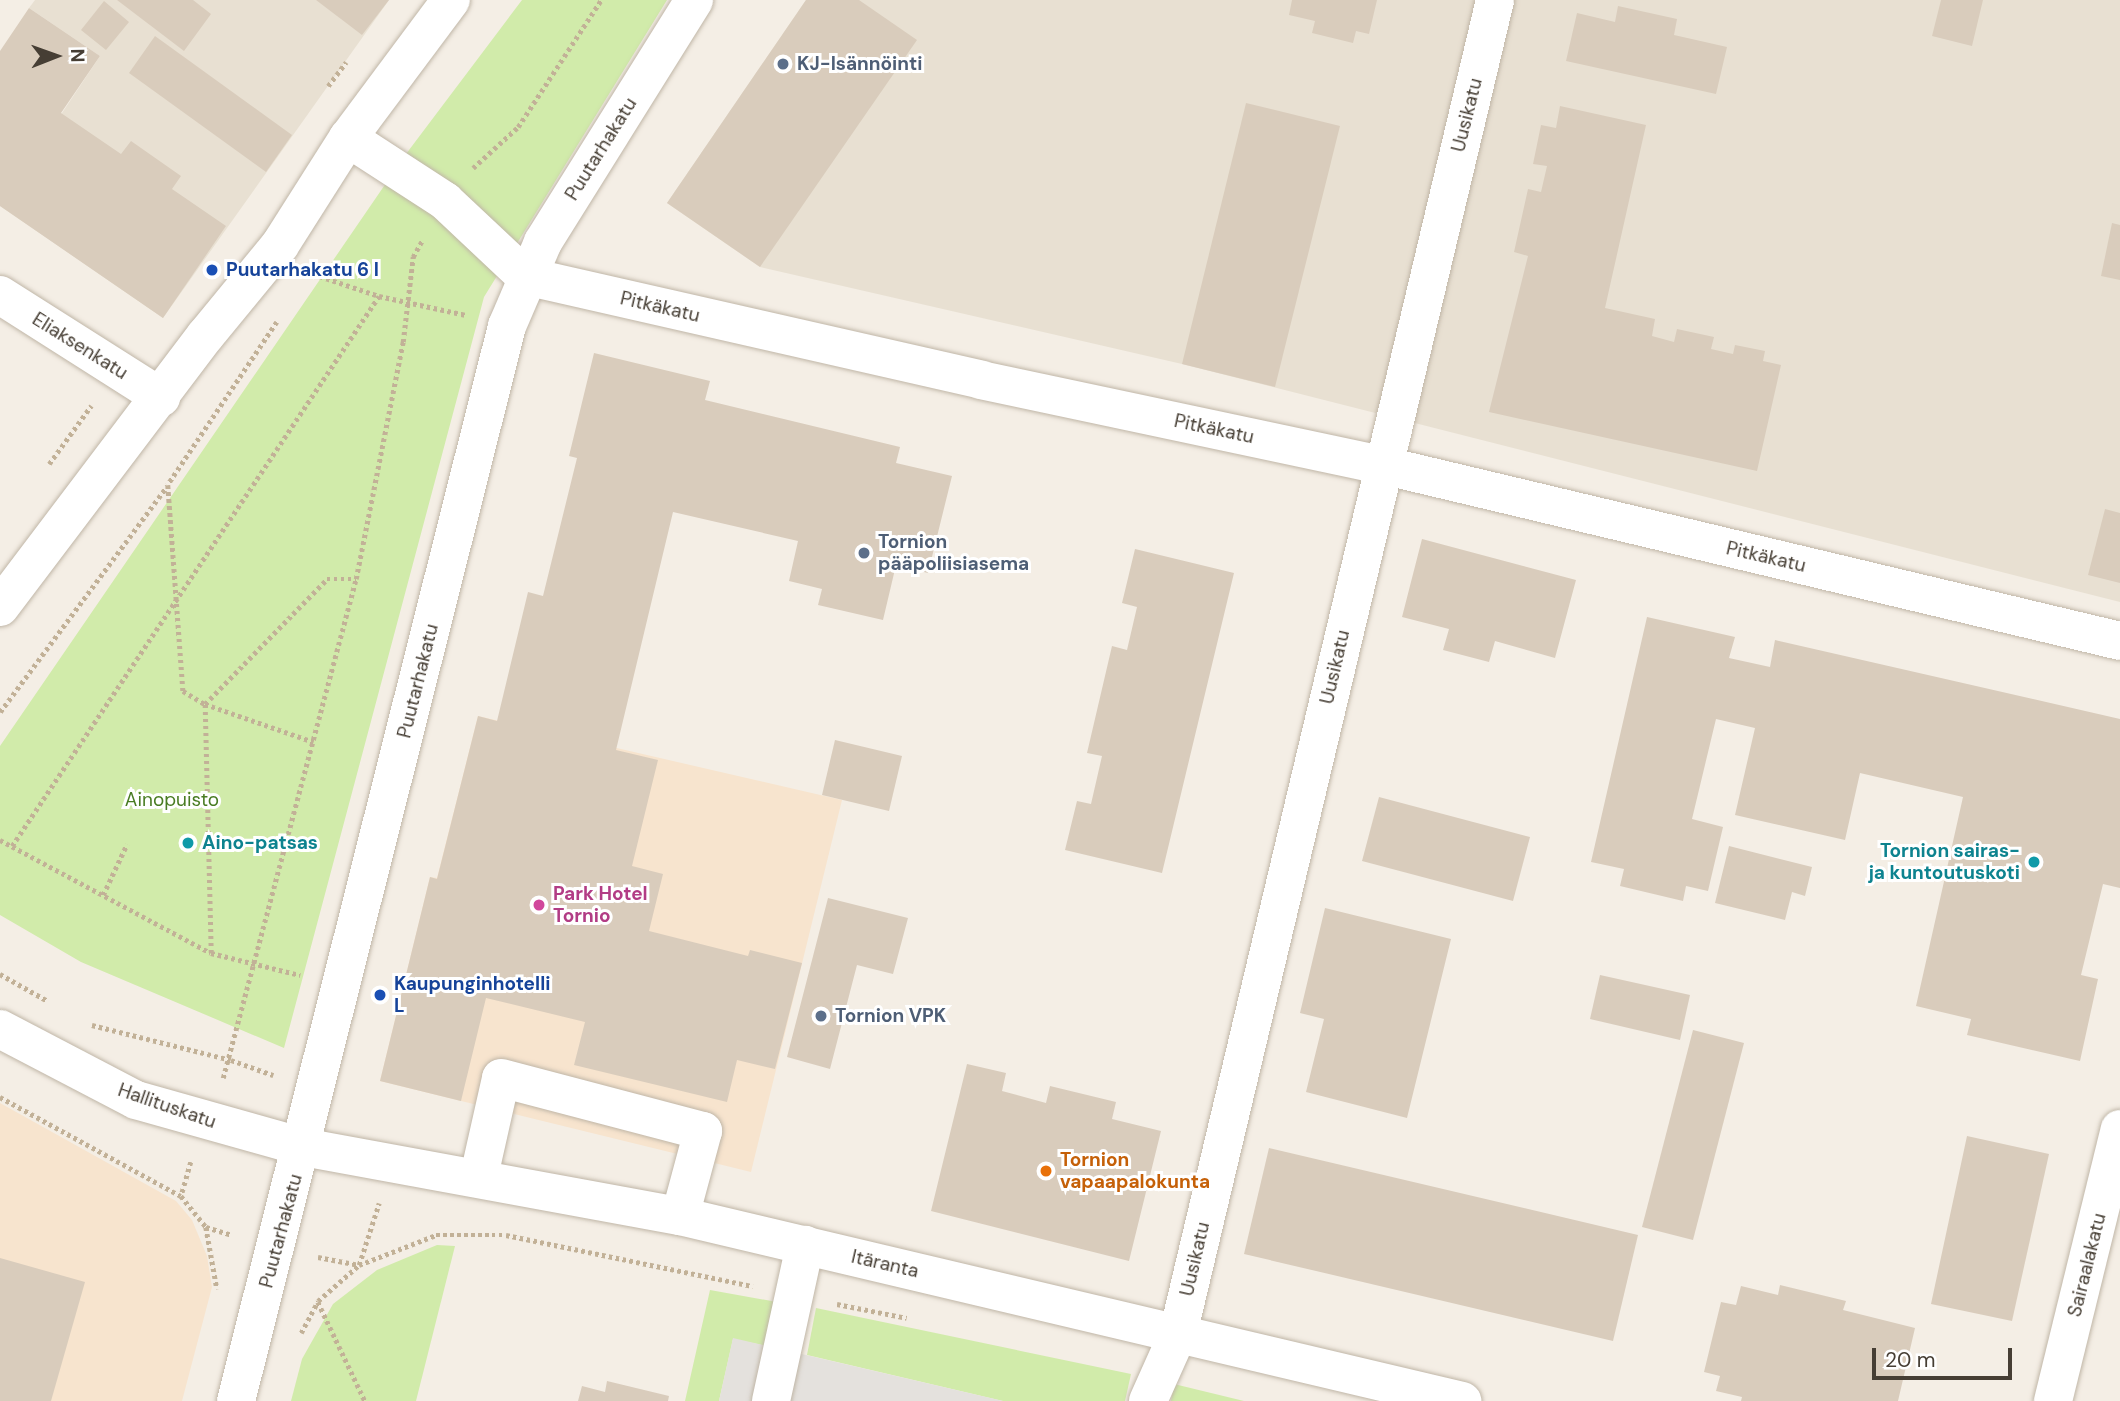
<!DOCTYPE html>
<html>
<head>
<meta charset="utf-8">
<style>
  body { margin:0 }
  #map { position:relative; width:2120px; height:1401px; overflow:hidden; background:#f4eee5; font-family:"DM Sans",sans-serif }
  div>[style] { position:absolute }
  .residential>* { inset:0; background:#e8e0d2 }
  .commercial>* { inset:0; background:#f7e4ce }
  .green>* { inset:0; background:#d1ebaa }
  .parking>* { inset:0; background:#e4e1dd }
  .building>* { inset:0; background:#d9ccbc }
  .path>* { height:4.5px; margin-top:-2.25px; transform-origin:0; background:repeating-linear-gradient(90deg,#c2b197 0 3.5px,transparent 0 7px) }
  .roads { filter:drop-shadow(0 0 2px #c0b6a7) drop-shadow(0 0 2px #c0b6a7) }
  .minor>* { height:38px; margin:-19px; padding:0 19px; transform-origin:19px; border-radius:19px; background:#fff }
  .dots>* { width:19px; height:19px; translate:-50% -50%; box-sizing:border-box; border:4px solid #fff; border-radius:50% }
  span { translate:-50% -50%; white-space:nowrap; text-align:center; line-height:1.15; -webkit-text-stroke:6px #fff; paint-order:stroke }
  .service-label { font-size:19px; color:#4e5e75; font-weight:700 }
  .left { translate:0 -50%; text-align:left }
  .street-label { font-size:19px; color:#463e34 }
  .transit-label { font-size:19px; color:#164399; font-weight:700 }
  .park-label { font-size:19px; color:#497c23 }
  .culture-label { font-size:19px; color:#0d838f; font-weight:700 }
  .right { translate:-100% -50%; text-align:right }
  .hotel-label { font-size:19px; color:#b23c85; font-weight:700 }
  .food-label { font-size:19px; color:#c56008; font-weight:700 }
  .north { position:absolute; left:21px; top:21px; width:70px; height:70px; -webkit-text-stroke:5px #fff; paint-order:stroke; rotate:89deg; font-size:19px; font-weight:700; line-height:28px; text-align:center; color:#463e34 }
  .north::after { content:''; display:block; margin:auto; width:24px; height:32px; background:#463e34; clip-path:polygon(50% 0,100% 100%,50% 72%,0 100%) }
  .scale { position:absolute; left:1872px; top:1348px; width:140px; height:32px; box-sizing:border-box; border:4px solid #463e34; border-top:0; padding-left:9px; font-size:21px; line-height:24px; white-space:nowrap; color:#463e34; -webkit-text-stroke:5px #fff; paint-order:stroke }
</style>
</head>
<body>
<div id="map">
  <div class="residential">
    <div style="clip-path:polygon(35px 0,389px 0,163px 318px,0 206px,100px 56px,29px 8px)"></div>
    <div style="clip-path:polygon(806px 0,2120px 0,2120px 602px,1182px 364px,760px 267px,667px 203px)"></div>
  </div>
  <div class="commercial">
    <div style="clip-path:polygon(478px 716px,842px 800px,751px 1172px,380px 1081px,430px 877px,437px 878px)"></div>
    <div style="clip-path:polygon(0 1103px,176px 1201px,192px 1220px,207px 1256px,212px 1287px,182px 1401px,0 1401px)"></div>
  </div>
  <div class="green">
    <div style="clip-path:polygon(522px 0,667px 0,484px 297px,284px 1048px,81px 962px,0 915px,0 746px,406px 154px)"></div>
    <div style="clip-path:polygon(437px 1245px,455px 1246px,416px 1401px,291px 1401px,302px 1359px,333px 1304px,377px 1270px)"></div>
    <div style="clip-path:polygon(710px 1290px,777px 1302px,767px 1346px,733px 1339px,719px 1401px,685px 1401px)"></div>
    <div style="clip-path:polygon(816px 1308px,1131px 1374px,1125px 1401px,1003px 1401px,807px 1355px)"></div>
    <div style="clip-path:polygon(1174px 1384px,1244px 1401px,1171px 1401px)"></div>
  </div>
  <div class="parking">
    <div style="clip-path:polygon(733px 1338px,1003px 1401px,719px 1401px)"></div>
  </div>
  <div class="building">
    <div style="clip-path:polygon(117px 0,193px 0,211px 14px,184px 51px)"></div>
    <div style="clip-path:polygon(316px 0,389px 0,362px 35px)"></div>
    <div style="clip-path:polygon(806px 0,859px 0,917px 40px,760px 267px,667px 203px)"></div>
    <div style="clip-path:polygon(1292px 0,1377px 0,1369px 34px,1356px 31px,1353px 43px,1312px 33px,1315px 21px,1289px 15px)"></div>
    <div style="clip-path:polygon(1941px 0,1983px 0,1972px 46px,1932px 36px)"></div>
    <div style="clip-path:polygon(104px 1px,129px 22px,106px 50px,81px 30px)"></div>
    <div style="clip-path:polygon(1618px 6px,1677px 19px,1674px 35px,1727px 47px,1716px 94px,1566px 61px,1577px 13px,1615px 22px)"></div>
    <div style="clip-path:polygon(29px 8px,100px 56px,61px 113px,121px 154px,131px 141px,181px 176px,172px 189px,226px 226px,163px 318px,0 206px,0 51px)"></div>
    <div style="clip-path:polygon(155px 36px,292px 135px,266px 172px,129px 73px)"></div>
    <div style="clip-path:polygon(1246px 103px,1340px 126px,1275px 387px,1182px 364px)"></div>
    <div style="clip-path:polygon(1560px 106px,1646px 125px,1605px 308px,1655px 319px,1652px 336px,1674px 342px,1677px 329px,1714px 337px,1711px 349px,1733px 354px,1735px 345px,1765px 351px,1763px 361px,1781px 365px,1757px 471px,1489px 412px,1528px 256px,1514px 252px,1528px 189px,1541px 192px,1547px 166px,1533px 164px,1541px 125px,1556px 128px)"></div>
    <div style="clip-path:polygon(2112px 223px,2120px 225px,2120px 280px,2101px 276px)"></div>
    <div style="clip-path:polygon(594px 353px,710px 381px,705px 400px,900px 447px,896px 463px,952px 476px,928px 573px,896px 565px,883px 620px,818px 605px,822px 589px,789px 581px,798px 541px,673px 512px,616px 750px,658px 760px,632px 866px,663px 874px,649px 931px,748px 956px,750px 950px,802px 963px,775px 1069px,737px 1060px,727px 1102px,574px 1065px,585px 1022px,486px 998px,461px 1101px,380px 1081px,430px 877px,437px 879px,478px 716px,497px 721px,528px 592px,543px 596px,577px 458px,569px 456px)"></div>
    <div style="clip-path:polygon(2105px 509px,2120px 513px,2120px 583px,2088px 575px)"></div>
    <div style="clip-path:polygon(1422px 539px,1576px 580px,1555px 658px,1495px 641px,1489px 662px,1443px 650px,1449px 629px,1402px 617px)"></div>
    <div style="clip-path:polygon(1135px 549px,1234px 573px,1162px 873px,1065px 850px,1077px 801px,1091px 804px,1102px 756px,1087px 753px,1112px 646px,1127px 650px,1137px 607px,1122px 603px)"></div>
    <div style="clip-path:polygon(1647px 617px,1735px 637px,1729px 658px,1770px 667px,1775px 640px,2120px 719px,2120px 888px,2103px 884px,2081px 975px,2098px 979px,2080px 1061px,1967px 1035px,1971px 1019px,1916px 1006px,1963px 797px,1860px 773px,1845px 840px,1735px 815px,1755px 728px,1716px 719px,1692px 819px,1723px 827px,1708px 891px,1686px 886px,1683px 901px,1620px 886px,1624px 869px,1591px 862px)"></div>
    <div style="clip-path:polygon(835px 740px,902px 756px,889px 811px,822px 795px)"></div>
    <div style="clip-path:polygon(1379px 797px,1530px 837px,1513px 901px,1362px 861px)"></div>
    <div style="clip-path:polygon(1729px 846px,1812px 867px,1805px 896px,1792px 892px,1785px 920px,1715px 903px)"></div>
    <div style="clip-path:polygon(828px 898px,908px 918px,893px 974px,857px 965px,830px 1069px,787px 1057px)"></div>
    <div style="clip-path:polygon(1325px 908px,1451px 939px,1407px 1118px,1306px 1092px,1324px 1019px,1300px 1013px)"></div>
    <div style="clip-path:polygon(1600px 975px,1690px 995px,1680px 1040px,1590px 1019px)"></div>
    <div style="clip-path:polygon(1693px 1030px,1744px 1043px,1693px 1240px,1642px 1227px)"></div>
    <div style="clip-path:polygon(967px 1064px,1006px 1073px,1002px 1091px,1046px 1103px,1050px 1086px,1116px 1102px,1112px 1119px,1161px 1131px,1129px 1261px,931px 1211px)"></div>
    <div style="clip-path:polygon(1967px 1136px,2049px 1154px,2012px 1321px,1931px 1304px)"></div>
    <div style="clip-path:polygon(1269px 1148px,1638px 1235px,1613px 1341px,1244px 1254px)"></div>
    <div style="clip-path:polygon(0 1258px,85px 1282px,51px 1401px,0 1401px)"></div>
    <div style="clip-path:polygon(1780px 1285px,1846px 1301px,1843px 1310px,1915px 1328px,1898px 1401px,1741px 1401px,1742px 1397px,1716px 1391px,1720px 1376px,1704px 1372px,1721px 1302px,1736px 1305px,1741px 1286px,1778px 1295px)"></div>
    <div style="clip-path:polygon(607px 1381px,669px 1396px,668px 1401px,578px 1401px,582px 1386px,605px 1392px)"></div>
  </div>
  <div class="path">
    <div style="left:328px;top:86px;width:30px;rotate:-53deg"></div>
    <div style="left:473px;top:168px;width:61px;rotate:-42.3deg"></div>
    <div style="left:518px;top:127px;width:152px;rotate:-56.8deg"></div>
    <div style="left:313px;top:274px;width:70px;rotate:18.4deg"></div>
    <div style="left:277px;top:322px;width:196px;rotate:123.8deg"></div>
    <div style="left:168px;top:485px;width:207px;rotate:85.8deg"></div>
    <div style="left:183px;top:691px;width:26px;rotate:31deg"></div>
    <div style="left:205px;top:704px;width:175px;rotate:-45.7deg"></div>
    <div style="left:327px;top:579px;width:29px"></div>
    <div style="left:49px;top:464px;width:72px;rotate:-54.1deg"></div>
    <div style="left:0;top:712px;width:281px;rotate:-53.5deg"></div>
    <div style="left:0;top:840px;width:239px;rotate:28.2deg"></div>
    <div style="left:211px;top:953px;width:92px;rotate:13.9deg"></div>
    <div style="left:12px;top:846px;width:661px;rotate:-56.29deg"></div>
    <div style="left:379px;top:296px;width:89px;rotate:12.3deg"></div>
    <div style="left:103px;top:895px;width:56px;rotate:-64.8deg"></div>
    <div style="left:211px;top:953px;width:249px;rotate:-91.4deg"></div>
    <div style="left:205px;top:704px;width:115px;rotate:19.2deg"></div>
    <div style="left:0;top:974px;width:55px;rotate:29.4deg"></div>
    <div style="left:92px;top:1025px;width:143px;rotate:14.1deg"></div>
    <div style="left:231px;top:1060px;width:45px;rotate:19.7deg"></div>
    <div style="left:223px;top:1078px;width:516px;rotate:-75.08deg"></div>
    <div style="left:356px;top:579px;width:242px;rotate:-78.8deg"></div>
    <div style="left:403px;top:342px;width:86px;rotate:-83.3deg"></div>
    <div style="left:413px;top:257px;width:18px;rotate:-61deg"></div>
    <div style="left:0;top:1097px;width:206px;rotate:28.7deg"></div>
    <div style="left:191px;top:1162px;width:35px;rotate:106deg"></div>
    <div style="left:181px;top:1196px;width:40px;rotate:51deg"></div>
    <div style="left:206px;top:1227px;width:63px;rotate:79.9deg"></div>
    <div style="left:206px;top:1227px;width:27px;rotate:17deg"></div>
    <div style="left:318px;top:1257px;width:42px;rotate:11deg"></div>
    <div style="left:359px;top:1265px;width:83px;rotate:-21.3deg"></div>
    <div style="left:436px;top:1235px;width:70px"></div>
    <div style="left:506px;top:1235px;width:252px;rotate:11.7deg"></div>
    <div style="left:318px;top:1302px;width:110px;rotate:64.6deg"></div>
    <div style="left:837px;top:1304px;width:71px;rotate:11.3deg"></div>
    <div style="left:301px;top:1333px;width:36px;rotate:-62deg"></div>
    <div style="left:318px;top:1301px;width:55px;rotate:-41.3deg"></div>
    <div style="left:359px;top:1265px;width:65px;rotate:-72.1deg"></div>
  </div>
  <div class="roads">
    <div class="minor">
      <div style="left:348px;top:138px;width:116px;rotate:33deg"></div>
      <div style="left:445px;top:201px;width:110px;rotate:43.2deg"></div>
      <div style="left:525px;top:276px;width:468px;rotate:12.8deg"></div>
      <div style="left:981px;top:380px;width:410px;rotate:12deg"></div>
      <div style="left:1382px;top:465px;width:759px;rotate:13.41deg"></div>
      <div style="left:0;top:295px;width:191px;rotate:32.4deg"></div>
      <div style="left:0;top:607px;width:341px;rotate:-52.9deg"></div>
      <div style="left:206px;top:335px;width:117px;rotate:-50.6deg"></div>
      <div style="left:280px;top:245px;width:127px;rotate:-57.6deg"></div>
      <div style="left:348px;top:138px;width:172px;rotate:-53.3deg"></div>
      <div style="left:0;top:1029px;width:153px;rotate:27.6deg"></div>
      <div style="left:136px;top:1100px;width:173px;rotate:15.7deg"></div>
      <div style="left:303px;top:1147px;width:383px;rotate:10.4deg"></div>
      <div style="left:680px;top:1216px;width:804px;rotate:13.31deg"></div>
      <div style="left:479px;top:1176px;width:100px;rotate:-77.3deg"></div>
      <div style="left:501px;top:1078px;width:209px;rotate:14.7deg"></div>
      <div style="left:703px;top:1131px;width:88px;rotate:105.1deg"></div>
      <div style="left:236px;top:1401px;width:1109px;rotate:-75.85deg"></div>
      <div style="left:507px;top:326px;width:91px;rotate:-66.8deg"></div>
      <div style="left:543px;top:242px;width:285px;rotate:-58deg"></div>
      <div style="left:771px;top:1401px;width:160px;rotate:-77.7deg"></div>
      <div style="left:1148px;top:1401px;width:73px;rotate:-65.9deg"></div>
      <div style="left:1178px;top:1334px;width:1371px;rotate:-76.63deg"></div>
      <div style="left:2053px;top:1401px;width:280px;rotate:-76.2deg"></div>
    </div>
  </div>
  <div class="dots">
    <div style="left:783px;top:64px;background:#5c6f8a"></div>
    <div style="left:212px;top:270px;background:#1a4fb4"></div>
    <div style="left:864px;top:553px;background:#5c6f8a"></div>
    <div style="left:188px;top:843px;background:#0f9aa8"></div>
    <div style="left:2034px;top:862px;background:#0f9aa8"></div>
    <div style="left:539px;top:905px;background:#d1479c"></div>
    <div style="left:380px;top:995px;background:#1a4fb4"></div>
    <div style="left:821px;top:1016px;background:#5c6f8a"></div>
    <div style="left:1046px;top:1171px;background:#e8710a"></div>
  </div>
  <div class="service-label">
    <span class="left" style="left:797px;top:64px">KJ-Isännöinti</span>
    <span class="left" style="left:878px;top:553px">Tornion<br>pääpoliisiasema</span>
    <span class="left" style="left:835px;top:1016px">Tornion VPK</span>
  </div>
  <div class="street-label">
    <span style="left:1467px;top:115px;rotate:-76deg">Uusikatu</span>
    <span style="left:601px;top:149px;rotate:-58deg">Puutarhakatu</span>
    <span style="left:660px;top:307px;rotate:13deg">Pitkäkatu</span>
    <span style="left:80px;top:346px;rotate:32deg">Eliaksenkatu</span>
    <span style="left:1214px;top:429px;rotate:12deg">Pitkäkatu</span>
    <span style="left:1766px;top:557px;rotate:13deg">Pitkäkatu</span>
    <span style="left:1335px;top:667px;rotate:-77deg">Uusikatu</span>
    <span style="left:418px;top:681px;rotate:-76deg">Puutarhakatu</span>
    <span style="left:167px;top:1106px;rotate:19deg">Hallituskatu</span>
    <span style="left:281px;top:1231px;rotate:-75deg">Puutarhakatu</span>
    <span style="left:1195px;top:1259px;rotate:-77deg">Uusikatu</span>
    <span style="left:885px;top:1264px;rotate:13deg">Itäranta</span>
    <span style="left:2087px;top:1265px;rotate:-76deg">Sairaalakatu</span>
  </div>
  <div class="transit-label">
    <span class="left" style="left:226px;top:270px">Puutarhakatu 6 I</span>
    <span class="left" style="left:394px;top:995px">Kaupunginhotelli<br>L</span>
  </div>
  <div class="park-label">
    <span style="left:172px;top:800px">Ainopuisto</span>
  </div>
  <div class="culture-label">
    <span class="left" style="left:202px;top:843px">Aino-patsas</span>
    <span class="right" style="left:2020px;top:862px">Tornion sairas-<br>ja kuntoutuskoti</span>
  </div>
  <div class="hotel-label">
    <span class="left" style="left:553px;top:905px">Park Hotel<br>Tornio</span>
  </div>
  <div class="food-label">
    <span class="left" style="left:1060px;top:1171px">Tornion<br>vapaapalokunta</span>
  </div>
  <div class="north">N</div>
  <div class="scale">20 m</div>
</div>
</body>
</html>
